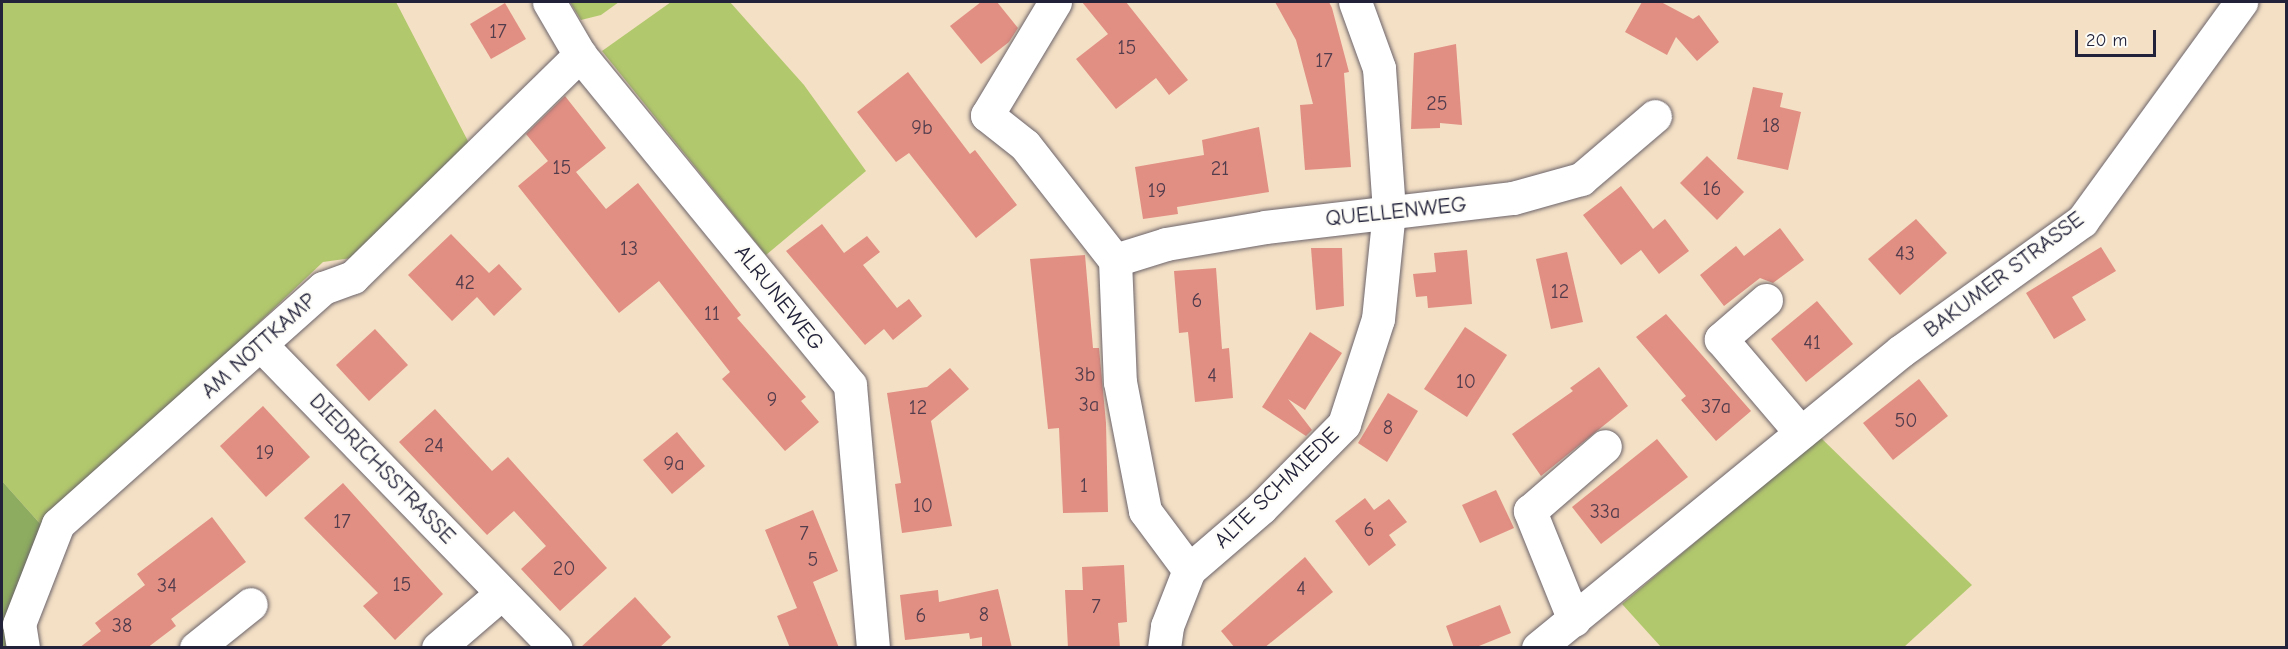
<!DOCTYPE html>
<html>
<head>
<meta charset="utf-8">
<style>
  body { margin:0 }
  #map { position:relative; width:2288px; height:649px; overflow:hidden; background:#f4e0c5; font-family:"Comic Neue",sans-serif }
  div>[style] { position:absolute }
  .green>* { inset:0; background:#b2c86d }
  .forest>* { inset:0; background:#8dac60 }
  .building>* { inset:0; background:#e18e83 }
  .roads { filter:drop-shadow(0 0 2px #6c646b) drop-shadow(0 0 2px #6c646b) }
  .minor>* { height:33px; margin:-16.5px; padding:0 16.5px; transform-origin:16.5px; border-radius:16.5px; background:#fff }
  span { translate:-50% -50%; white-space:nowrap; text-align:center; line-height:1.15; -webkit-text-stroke:4.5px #fdfcf7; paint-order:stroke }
  .number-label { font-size:20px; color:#523d4d }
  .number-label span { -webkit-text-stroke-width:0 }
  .street-label { font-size:22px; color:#22223b }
  .frame { position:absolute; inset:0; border:3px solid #22223b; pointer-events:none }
  .scale { position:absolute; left:2075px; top:30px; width:81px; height:27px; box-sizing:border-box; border:3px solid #22223b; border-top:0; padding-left:8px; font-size:18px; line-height:21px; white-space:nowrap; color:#22223b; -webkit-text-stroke:4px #fdfcf7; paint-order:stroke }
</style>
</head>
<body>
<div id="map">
  <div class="green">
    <div style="clip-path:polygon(2px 2px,396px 2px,470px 145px,359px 257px,323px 262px,43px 527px,2px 481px)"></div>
    <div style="clip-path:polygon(570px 2px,619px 2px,601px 15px,581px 20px)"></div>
    <div style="clip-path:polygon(671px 2px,730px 2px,804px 85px,866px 171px,766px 255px,602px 51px)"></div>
    <div style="clip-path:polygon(1820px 437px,1972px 585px,1904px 647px,1661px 647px,1622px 604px)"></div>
  </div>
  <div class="forest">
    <div style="clip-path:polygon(2px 481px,43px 527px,13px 647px,2px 647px)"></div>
  </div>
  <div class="building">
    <div style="clip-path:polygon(981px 2px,997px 2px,1018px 28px,1009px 42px,981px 64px,950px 26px)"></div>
    <div style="clip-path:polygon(1082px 2px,1126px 2px,1188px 80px,1169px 95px,1156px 78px,1116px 109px,1076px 59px,1108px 34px)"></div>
    <div style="clip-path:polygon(1275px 2px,1329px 2px,1332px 8px,1349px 72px,1344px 73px,1351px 167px,1305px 170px,1300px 105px,1313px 104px,1296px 40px)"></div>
    <div style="clip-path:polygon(1642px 2px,1661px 2px,1693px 19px,1699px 15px,1719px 42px,1697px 61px,1676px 37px,1667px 55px,1625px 32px)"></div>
    <div style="clip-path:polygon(505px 3px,526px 39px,491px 59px,470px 24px)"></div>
    <div style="clip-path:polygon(1456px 44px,1462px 125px,1440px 123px,1440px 128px,1411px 129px,1414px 53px)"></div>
    <div style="clip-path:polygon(908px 72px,970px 154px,975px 150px,1017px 205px,976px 238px,909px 153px,896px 162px,857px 112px)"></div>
    <div style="clip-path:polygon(1753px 87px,1783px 93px,1780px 107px,1801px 112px,1788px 170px,1737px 159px)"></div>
    <div style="clip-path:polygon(565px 96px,606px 148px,576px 172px,606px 209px,638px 183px,741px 315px,737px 318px,806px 397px,801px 401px,819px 422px,785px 451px,722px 379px,730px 372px,659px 281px,619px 313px,518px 186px,548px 161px,526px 134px)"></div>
    <div style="clip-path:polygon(1259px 127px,1269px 192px,1177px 207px,1178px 214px,1143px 219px,1135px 167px,1204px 155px,1202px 140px)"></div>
    <div style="clip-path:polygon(1707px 156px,1744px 192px,1717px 220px,1680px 183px)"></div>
    <div style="clip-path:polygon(1621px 186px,1653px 229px,1665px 219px,1689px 251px,1659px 274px,1641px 250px,1621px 265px,1583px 215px)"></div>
    <div style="clip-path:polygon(1916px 219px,1947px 253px,1900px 295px,1868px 259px)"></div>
    <div style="clip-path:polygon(822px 224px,844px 253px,867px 236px,880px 252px,863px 265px,897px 308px,909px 299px,922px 316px,893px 340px,884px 329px,865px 345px,786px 251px)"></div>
    <div style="clip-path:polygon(1780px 228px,1804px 260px,1773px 283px,1760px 278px,1724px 306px,1700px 275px,1736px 246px,1744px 256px)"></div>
    <div style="clip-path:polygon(451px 234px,489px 273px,499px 264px,522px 289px,494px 316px,477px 297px,452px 321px,408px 275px)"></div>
    <div style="clip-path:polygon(2101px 247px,2116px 271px,2072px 297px,2086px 320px,2054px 339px,2026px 293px)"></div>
    <div style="clip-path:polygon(1311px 248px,1342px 248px,1344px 306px,1316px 310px)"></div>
    <div style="clip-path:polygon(1467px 250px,1472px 304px,1428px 308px,1427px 296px,1416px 297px,1413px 274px,1436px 272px,1434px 253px)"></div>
    <div style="clip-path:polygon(1567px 252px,1583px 322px,1551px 329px,1536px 259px)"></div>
    <div style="clip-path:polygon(1085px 255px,1093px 348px,1099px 348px,1106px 423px,1108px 512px,1063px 513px,1059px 428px,1048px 429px,1030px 259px)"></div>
    <div style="clip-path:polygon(1216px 268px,1222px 349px,1229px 348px,1233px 398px,1195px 402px,1188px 332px,1179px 333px,1174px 271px)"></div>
    <div style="clip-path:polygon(1817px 301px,1853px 344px,1806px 382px,1771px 339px)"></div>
    <div style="clip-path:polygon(1666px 314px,1751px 411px,1716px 441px,1681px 400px,1686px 396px,1636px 337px)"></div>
    <div style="clip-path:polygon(1465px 327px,1507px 355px,1467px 417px,1424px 389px)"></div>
    <div style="clip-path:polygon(375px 329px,408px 365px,369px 401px,336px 365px)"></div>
    <div style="clip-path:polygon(1310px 332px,1342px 353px,1305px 410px,1288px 399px,1312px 430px,1306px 436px,1262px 407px)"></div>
    <div style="clip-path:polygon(1599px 367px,1628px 406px,1541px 476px,1512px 434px,1573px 391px,1570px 388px)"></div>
    <div style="clip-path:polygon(950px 368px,969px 389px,931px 421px,952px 526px,902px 533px,895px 484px,901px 483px,887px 393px,927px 387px)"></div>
    <div style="clip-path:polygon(1919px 379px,1948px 416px,1893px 460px,1863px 423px)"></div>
    <div style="clip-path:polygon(1388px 393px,1418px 411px,1387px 462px,1358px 443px)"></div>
    <div style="clip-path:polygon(263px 406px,310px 457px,266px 497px,220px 446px)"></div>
    <div style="clip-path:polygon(435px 409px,492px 471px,508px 457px,607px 568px,560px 611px,521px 569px,546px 546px,514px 511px,487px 535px,399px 442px)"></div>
    <div style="clip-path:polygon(677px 432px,705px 466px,672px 494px,643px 460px)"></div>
    <div style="clip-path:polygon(1657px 439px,1688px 477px,1601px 544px,1572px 507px)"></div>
    <div style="clip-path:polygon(343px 483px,443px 594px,395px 640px,363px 606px,378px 593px,304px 518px)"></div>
    <div style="clip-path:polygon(1496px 490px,1514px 528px,1480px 543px,1462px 505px)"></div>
    <div style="clip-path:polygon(1365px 498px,1374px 510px,1389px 499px,1407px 522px,1389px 535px,1396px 545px,1369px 566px,1335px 521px)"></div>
    <div style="clip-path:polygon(813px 510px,838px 571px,813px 582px,839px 648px,790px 648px,777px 616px,797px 608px,765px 530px)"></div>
    <div style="clip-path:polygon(212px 517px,246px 562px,171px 619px,176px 626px,147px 648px,79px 648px,101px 631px,95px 623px,145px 585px,137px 574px)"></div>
    <div style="clip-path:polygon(1305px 557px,1333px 592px,1264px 648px,1235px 648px,1221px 631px)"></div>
    <div style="clip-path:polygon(1124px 565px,1127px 622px,1118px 623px,1120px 648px,1068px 648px,1065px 590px,1083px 590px,1082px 567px)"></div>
    <div style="clip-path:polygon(998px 589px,1012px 648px,982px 648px,982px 637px,970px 639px,969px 633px,905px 640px,900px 595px,938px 590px,939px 602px)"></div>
    <div style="clip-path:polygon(635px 597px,671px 637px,659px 648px,580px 648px)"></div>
    <div style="clip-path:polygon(1500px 605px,1511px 633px,1474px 648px,1454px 648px,1446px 626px)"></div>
  </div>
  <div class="roads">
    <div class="minor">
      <div style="left:549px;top:2px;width:61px;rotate:59.7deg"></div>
      <div style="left:580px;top:55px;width:426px;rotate:50.7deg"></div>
      <div style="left:850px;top:385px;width:264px;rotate:85deg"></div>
      <div style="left:1055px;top:2px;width:132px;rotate:121deg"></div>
      <div style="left:987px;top:115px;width:48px;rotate:38.3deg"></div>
      <div style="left:1025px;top:145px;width:146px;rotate:52deg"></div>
      <div style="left:1115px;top:260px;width:122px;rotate:87.7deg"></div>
      <div style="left:1120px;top:382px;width:131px;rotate:79deg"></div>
      <div style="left:1145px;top:511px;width:74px;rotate:53.3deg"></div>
      <div style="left:1115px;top:260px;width:53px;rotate:-17.4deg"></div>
      <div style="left:1166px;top:244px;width:100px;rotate:-9.7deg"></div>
      <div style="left:1265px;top:227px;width:250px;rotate:-6.7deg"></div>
      <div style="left:1513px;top:198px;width:71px;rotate:-15.6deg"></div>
      <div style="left:1581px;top:179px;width:97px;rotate:-40.4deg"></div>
      <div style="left:1766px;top:300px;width:60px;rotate:139.1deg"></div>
      <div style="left:1721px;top:339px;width:123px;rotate:49.6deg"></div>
      <div style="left:262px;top:346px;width:421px;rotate:45.8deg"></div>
      <div style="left:1574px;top:620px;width:118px;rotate:-112deg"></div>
      <div style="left:1530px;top:511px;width:99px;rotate:-40.9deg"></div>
      <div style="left:23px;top:648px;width:24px;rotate:-99deg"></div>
      <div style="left:19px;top:624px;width:107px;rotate:-68.7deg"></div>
      <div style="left:58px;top:524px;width:355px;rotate:-41.7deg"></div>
      <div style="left:323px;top:288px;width:32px;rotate:-20deg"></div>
      <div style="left:353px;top:277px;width:318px;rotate:-44.4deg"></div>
      <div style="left:196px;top:648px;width:70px;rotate:-38.7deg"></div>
      <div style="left:438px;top:648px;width:84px;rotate:-40.7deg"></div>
      <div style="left:1164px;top:648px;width:22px;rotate:-82deg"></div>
      <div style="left:1167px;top:626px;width:60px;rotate:-68.6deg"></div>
      <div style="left:1189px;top:570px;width:95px;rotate:-40.7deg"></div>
      <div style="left:1261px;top:508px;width:118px;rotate:-45.3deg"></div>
      <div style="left:1344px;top:424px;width:110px;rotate:-72.1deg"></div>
      <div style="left:1378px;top:319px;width:109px;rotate:-84.2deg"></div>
      <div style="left:1389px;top:211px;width:143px;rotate:-94deg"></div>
      <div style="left:1379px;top:68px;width:70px;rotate:-110deg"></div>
      <div style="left:1538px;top:648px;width:469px;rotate:-39.3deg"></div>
      <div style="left:1901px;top:351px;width:223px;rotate:-35.7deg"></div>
      <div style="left:2082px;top:221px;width:271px;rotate:-54deg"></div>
    </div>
  </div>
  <div class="number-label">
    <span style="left:498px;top:31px">17</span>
    <span style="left:1127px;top:47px">15</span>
    <span style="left:1324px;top:60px">17</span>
    <span style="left:1437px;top:103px">25</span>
    <span style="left:1771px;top:125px">18</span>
    <span style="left:922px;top:127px">9b</span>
    <span style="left:562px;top:167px">15</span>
    <span style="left:1220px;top:168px">21</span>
    <span style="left:1712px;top:188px">16</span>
    <span style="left:1157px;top:190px">19</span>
    <span style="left:629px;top:248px">13</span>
    <span style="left:1905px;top:253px">43</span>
    <span style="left:465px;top:282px">42</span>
    <span style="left:1560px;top:291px">12</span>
    <span style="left:1197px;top:300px">6</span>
    <span style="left:712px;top:313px">11</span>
    <span style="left:1812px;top:342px">41</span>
    <span style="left:1085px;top:374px">3b</span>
    <span style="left:1212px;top:375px">4</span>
    <span style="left:1466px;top:381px">10</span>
    <span style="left:772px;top:399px">9</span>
    <span style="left:1089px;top:404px">3a</span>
    <span style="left:1716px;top:406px">37a</span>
    <span style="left:918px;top:407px">12</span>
    <span style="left:1906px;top:420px">50</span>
    <span style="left:1388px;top:427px">8</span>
    <span style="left:434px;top:445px">24</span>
    <span style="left:265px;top:452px">19</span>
    <span style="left:674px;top:463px">9a</span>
    <span style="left:1084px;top:485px">1</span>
    <span style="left:923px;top:505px">10</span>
    <span style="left:1605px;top:511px">33a</span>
    <span style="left:342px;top:521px">17</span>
    <span style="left:1369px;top:529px">6</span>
    <span style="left:804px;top:533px">7</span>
    <span style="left:813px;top:559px">5</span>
    <span style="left:564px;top:568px">20</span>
    <span style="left:402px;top:584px">15</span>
    <span style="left:167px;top:585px">34</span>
    <span style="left:1301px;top:588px">4</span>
    <span style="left:1096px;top:606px">7</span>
    <span style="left:984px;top:614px">8</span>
    <span style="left:921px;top:615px">6</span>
    <span style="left:122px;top:625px">38</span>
  </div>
  <div class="street-label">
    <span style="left:1396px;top:212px;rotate:-6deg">QUELLENWEG</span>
    <span style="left:2004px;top:275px;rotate:-37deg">BAKUMER STRASSE</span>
    <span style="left:779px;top:298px;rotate:51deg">ALRUNEWEG</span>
    <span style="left:259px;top:346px;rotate:-42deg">AM NOTTKAMP</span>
    <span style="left:382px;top:469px;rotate:46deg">DIEDRICHSSTRASSE</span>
    <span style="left:1277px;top:488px;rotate:-44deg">ALTE SCHMIEDE</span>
  </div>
  <div class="frame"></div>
  <div class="scale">20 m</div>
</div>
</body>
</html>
